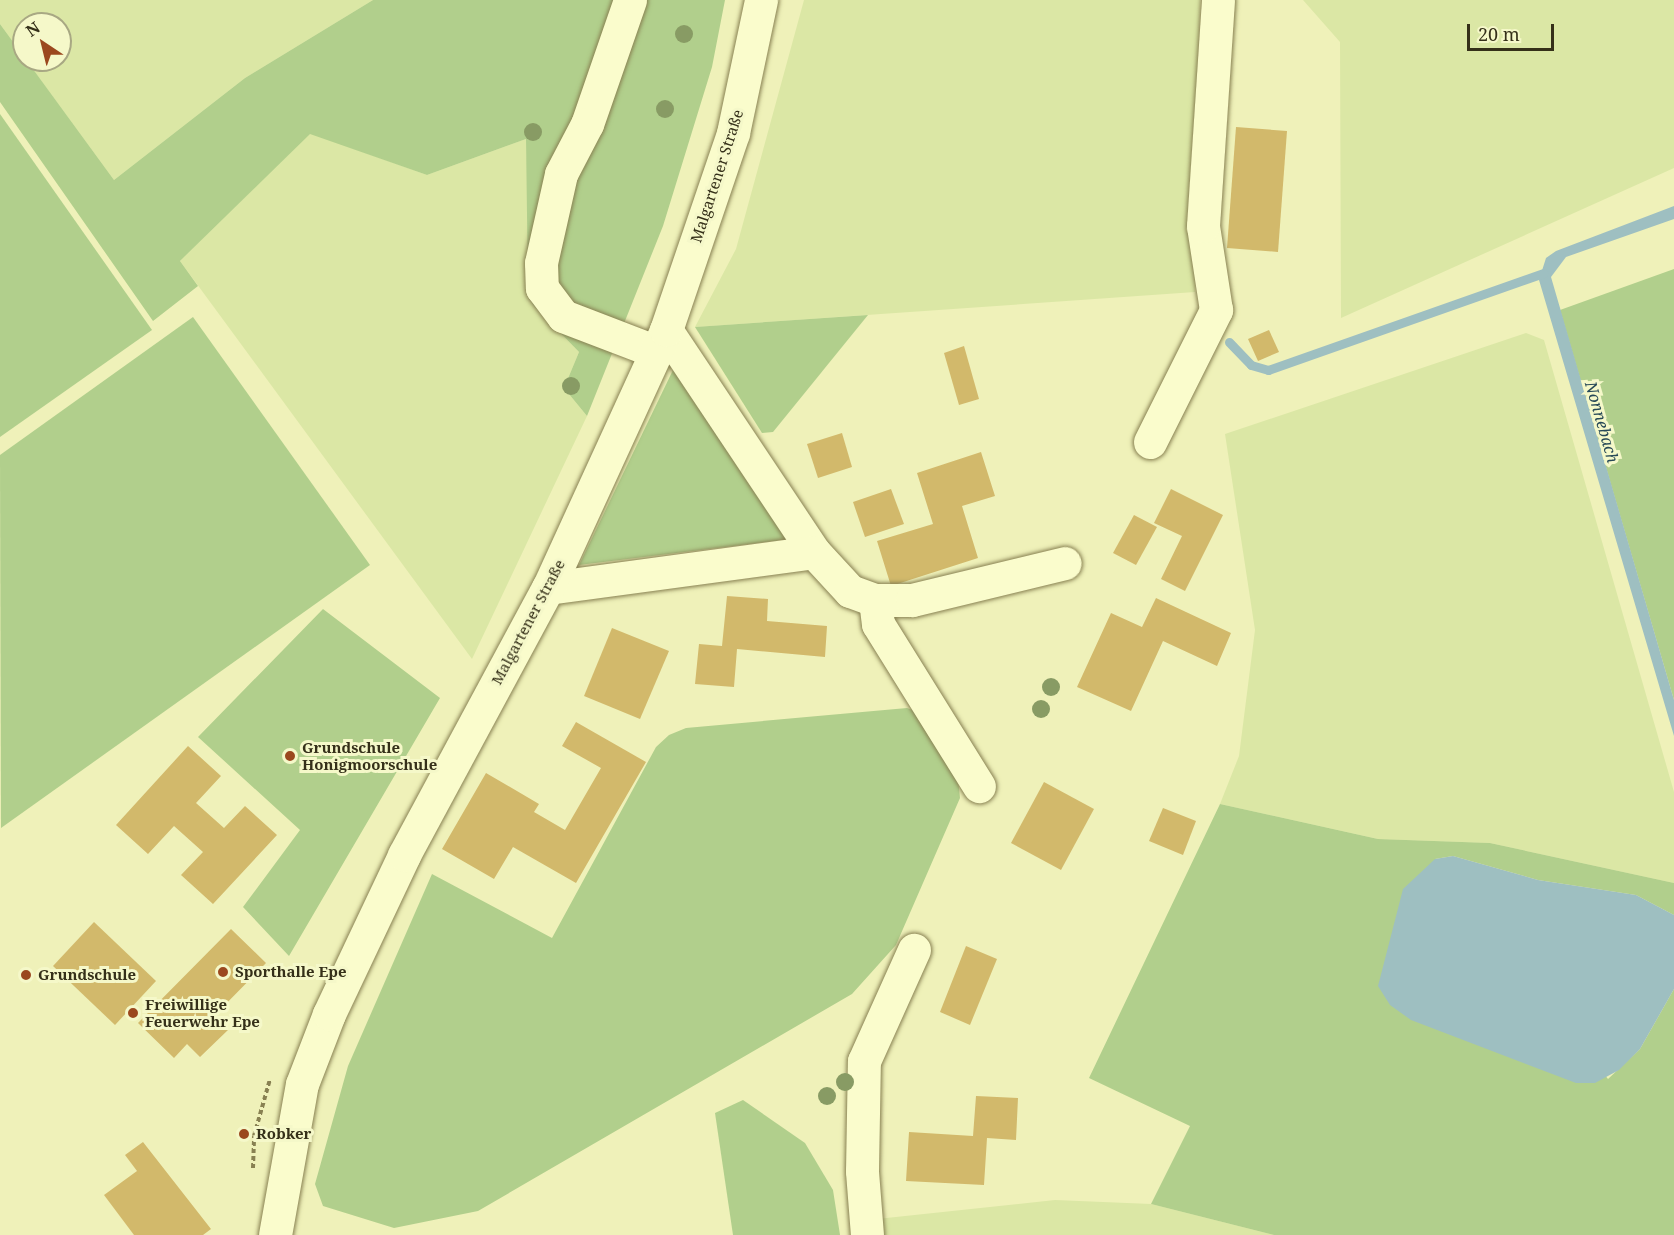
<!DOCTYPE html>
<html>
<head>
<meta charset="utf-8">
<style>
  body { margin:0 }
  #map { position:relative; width:1674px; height:1235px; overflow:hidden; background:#eff1b9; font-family:"Noto Serif",serif }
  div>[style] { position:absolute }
  .farmland>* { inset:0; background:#dbe7a5 }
  .green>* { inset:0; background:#b1cf8c }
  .water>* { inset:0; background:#9ebfc1 }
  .stream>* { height:9px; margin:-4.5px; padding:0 4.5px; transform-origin:4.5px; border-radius:4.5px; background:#9ebfc1 }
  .building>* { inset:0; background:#d2b96b }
  .path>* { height:4px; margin-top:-2px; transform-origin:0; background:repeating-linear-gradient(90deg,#888152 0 4.5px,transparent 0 7.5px) }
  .roads { filter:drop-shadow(0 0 2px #888152) drop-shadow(0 0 2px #888152) }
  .minor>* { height:33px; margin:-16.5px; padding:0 16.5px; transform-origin:16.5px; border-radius:16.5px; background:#fafccc }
  .trees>* { width:18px; height:18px; margin:-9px; border-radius:50%; background:#889b64 }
  .dots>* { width:16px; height:16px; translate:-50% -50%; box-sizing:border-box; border:3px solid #f5f8c9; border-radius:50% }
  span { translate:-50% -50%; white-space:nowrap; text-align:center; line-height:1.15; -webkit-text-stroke:6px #f5f8c9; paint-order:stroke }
  .street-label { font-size:15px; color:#353019 }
  .poi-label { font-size:15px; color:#353019; font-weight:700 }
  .left { translate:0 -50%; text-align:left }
  .water-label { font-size:16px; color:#274957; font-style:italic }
  .north { position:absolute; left:12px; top:12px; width:60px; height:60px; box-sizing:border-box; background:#f5f8c9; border:2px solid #a8a883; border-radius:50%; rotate:325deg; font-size:16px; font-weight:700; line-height:24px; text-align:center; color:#353019 }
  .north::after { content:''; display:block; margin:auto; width:21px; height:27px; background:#9b481e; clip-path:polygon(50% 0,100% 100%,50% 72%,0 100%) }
  .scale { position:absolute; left:1467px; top:24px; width:87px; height:27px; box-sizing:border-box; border:3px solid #353019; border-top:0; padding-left:8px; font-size:18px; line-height:21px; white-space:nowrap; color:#353019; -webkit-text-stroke:4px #f5f8c9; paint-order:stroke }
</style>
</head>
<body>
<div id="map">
  <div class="farmland">
    <div style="clip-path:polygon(0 0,373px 0,245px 78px,114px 180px,26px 60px,60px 60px,60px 24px,24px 24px,24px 57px,0 24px)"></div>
    <div style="clip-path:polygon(804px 0,1200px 0,1195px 292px,695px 327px,736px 249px)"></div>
    <div style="clip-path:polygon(1303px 0,1674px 0,1674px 168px,1341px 318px,1340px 42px)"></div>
    <div style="clip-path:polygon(310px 133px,427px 175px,526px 139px,533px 305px,579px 352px,564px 388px,587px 416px,472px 659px,180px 261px)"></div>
    <div style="clip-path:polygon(1526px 333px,1544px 340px,1674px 792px,1674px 883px,1490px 843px,1378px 839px,1220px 804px,1239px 756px,1255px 630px,1225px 434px)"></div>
    <div style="clip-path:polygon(1055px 1200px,1151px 1204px,1274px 1235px,879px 1235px,877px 1219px)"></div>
  </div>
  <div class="green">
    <div style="clip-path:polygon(373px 0,725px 0,712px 67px,663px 226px,587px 416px,564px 388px,579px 352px,533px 305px,528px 289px,526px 139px,427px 175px,310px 134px,180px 261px,198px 286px,153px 321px,0 102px,0 24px,114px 180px,245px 78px)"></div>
    <div style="clip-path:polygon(0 114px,152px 330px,0 437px)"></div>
    <div style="clip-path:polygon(1674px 269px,1674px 700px,1560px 310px)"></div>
    <div style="clip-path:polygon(868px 315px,773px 432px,762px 433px,695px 327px)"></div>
    <div style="clip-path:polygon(193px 317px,370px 565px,1px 828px,0 455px)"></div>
    <div style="clip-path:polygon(673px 370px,790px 539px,579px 565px)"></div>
    <div style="clip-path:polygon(323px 609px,440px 698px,289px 956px,243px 907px,300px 830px,198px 737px)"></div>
    <div style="clip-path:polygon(907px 708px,918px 712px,958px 778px,960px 798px,896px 945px,852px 994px,478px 1211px,394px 1228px,323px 1206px,315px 1184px,348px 1066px,432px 874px,552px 938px,656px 747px,669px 735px,686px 728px)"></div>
    <div style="clip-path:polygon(1220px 804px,1378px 839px,1490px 843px,1674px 883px,1674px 915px,1636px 895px,1538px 880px,1453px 856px,1435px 859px,1608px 1079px,1640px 1049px,1674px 989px,1674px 1235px,1274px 1235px,1151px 1204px,1190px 1126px,1089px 1078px)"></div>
    <div style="clip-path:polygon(743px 1100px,805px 1143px,833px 1190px,840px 1235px,733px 1235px,715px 1113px)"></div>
  </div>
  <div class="water">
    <div style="clip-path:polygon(1674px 206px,1674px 219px,1566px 257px,1551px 277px,1674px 700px,1674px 736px,1539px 280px,1546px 258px,1556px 251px)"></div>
    <div style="clip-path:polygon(1453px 856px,1538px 880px,1636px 895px,1674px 915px,1674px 989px,1640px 1049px,1619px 1070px,1595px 1083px,1576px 1083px,1411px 1020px,1390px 1005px,1378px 986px,1403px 889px,1435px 859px)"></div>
  </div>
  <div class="stream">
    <div style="left:1229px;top:342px;width:32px;rotate:46deg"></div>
    <div style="left:1251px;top:365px;width:18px;rotate:16deg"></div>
    <div style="left:1268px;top:370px;width:292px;rotate:-19.4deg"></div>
  </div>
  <div class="building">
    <div style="clip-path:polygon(1236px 127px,1287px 131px,1278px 252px,1227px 248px)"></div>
    <div style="clip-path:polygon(1269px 330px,1279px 352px,1258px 361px,1248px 339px)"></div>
    <div style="clip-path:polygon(964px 346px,979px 399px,959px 405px,944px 353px)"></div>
    <div style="clip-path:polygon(842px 433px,852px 467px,818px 478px,807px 444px)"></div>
    <div style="clip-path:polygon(981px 452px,995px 496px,962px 506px,978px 558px,891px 586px,877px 541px,933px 524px,917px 473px)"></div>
    <div style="clip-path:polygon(891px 489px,904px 524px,865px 537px,853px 502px)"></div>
    <div style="clip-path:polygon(1171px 489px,1223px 515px,1185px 591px,1161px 579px,1182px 536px,1154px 523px)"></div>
    <div style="clip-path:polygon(1134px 515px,1157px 527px,1136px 565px,1113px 553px)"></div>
    <div style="clip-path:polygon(727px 596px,768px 599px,767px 621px,827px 626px,825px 657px,737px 649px,734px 687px,695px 684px,699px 644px,722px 646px)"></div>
    <div style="clip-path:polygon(1156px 598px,1231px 633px,1217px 666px,1163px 641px,1131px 711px,1077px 687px,1111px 613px,1142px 627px)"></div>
    <div style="clip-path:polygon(612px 628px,669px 651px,640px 719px,584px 696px)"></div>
    <div style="clip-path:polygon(576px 722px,646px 762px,576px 883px,513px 847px,494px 879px,442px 849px,486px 773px,539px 804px,534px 812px,565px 830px,601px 768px,562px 746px)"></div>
    <div style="clip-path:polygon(188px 746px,221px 776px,196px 803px,224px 828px,245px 806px,277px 835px,213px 904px,181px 875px,203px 852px,174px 826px,148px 854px,116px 825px)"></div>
    <div style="clip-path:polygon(1044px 782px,1094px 809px,1061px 870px,1011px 843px)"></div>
    <div style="clip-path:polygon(1163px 808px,1196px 821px,1183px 855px,1149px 841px)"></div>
    <div style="clip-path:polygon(94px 922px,156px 981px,115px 1025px,53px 966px)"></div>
    <div style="clip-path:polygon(231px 929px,266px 963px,214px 1016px,228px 1030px,200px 1057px,187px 1044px,174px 1058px,138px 1023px)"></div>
    <div style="clip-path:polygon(966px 946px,997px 959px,970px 1025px,940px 1012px)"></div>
    <div style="clip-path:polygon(976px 1096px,1018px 1098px,1016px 1140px,987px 1138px,984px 1185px,906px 1181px,909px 1132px,973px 1136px)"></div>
    <div style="clip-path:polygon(143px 1142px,211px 1229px,203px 1235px,134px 1235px,104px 1195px,137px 1171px,125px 1155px)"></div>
  </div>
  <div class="path">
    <div style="left:253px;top:1168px;width:32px;rotate:-88deg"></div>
    <div style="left:254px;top:1136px;width:59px;rotate:-74.3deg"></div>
  </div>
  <div class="roads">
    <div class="minor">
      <div style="left:630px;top:0;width:131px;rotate:109.1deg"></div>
      <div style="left:587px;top:124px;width:56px;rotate:117.5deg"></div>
      <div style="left:561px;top:174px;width:91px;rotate:102.7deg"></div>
      <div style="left:541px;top:263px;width:25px;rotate:88deg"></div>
      <div style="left:542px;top:288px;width:35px;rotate:53deg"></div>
      <div style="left:563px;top:316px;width:101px;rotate:21deg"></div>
      <div style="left:666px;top:330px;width:267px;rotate:56.3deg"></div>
      <div style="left:814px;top:552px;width:53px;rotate:47.3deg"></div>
      <div style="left:850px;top:591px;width:27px;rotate:20deg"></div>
      <div style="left:875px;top:600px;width:24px;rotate:83deg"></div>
      <div style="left:878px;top:624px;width:191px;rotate:58.1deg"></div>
      <div style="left:1150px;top:442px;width:148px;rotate:-63.4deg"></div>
      <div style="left:1216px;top:310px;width:85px;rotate:-98.8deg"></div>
      <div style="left:1203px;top:226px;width:226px;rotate:-86.2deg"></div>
      <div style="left:548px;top:588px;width:268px;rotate:-7.7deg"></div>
      <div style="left:875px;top:600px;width:37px"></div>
      <div style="left:912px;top:600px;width:157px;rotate:-13.6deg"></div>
      <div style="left:275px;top:1235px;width:153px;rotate:-79.9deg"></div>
      <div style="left:302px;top:1084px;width:75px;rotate:-68.9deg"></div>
      <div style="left:329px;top:1014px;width:176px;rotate:-64.7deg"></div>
      <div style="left:404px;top:855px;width:303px;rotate:-61.7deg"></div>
      <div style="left:548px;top:588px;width:284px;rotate:-65.4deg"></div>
      <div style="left:666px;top:330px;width:208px;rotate:-71.2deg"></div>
      <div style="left:733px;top:133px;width:136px;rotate:-78.1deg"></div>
      <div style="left:867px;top:1235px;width:64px;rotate:-94.5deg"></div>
      <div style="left:862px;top:1171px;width:110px;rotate:-89deg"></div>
      <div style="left:864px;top:1061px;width:122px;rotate:-65.8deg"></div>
    </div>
  </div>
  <div class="trees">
    <div style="left:684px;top:34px"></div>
    <div style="left:665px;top:109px"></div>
    <div style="left:533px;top:132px"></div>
    <div style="left:571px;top:386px"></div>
    <div style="left:1051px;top:687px"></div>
    <div style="left:1041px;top:709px"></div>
    <div style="left:845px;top:1082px"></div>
    <div style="left:827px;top:1096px"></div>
  </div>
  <div class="dots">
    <div style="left:290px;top:756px;background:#9b481e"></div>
    <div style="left:223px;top:972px;background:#9b481e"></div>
    <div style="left:26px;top:975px;background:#9b481e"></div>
    <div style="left:133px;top:1013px;background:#9b481e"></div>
    <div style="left:244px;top:1134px;background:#9b481e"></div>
  </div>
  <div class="street-label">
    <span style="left:717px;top:176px;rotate:-72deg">Malgartener Straße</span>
    <span style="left:528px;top:622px;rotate:-62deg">Malgartener Straße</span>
  </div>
  <div class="poi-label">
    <span class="left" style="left:302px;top:756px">Grundschule<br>Honigmoorschule</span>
    <span class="left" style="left:235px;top:972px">Sporthalle Epe</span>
    <span class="left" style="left:38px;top:975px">Grundschule</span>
    <span class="left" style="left:145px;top:1013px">Freiwillige<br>Feuerwehr Epe</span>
    <span class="left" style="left:256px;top:1134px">Robker</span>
  </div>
  <div class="water-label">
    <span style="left:1602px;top:422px;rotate:74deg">Nonnebach</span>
  </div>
  <div class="north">N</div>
  <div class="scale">20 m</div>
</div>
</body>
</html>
